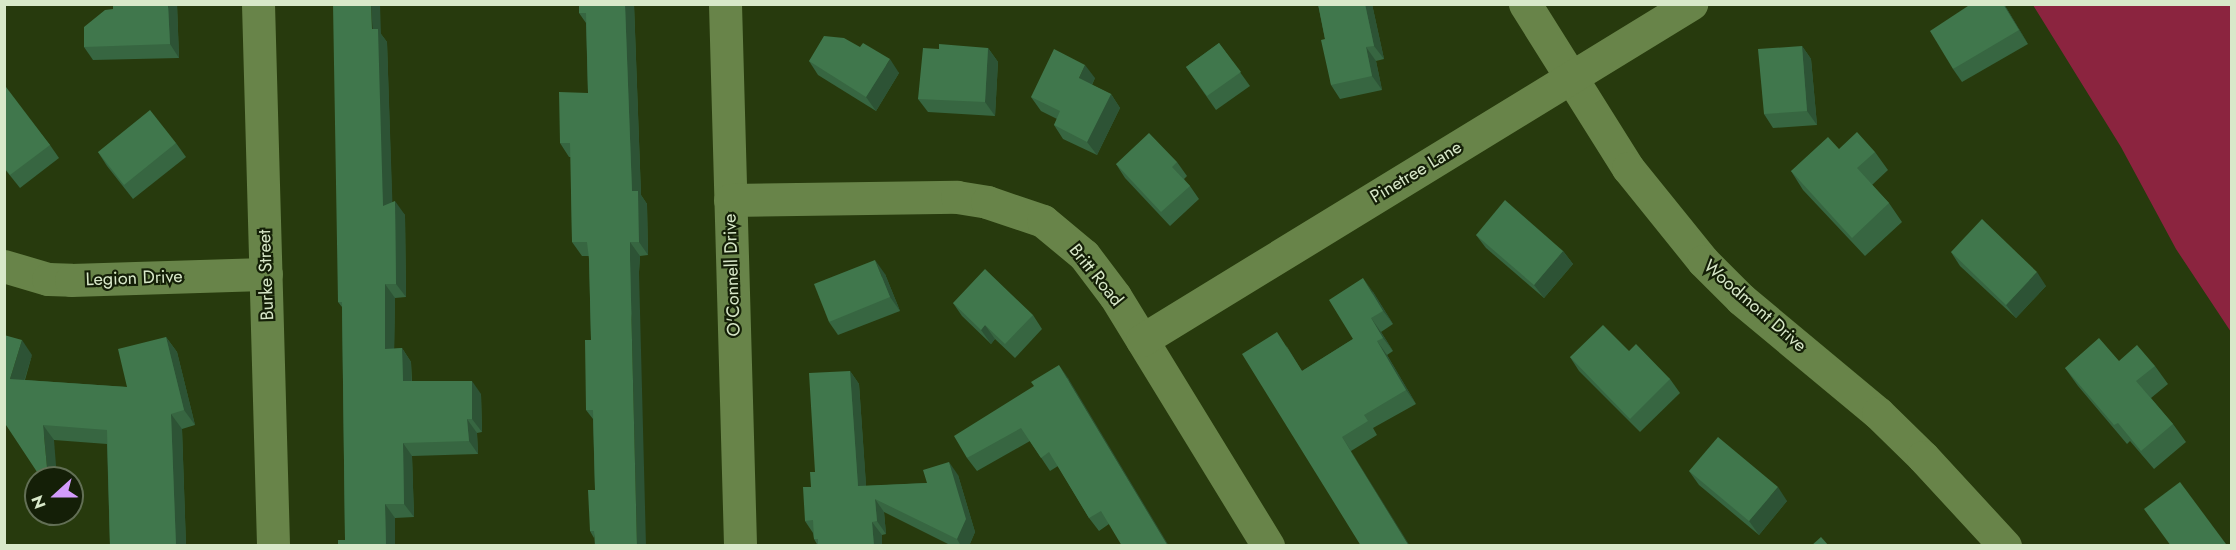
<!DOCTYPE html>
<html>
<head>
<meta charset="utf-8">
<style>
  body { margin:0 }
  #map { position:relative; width:2236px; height:550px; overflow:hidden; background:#273a0d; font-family:Jost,sans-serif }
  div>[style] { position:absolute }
  .green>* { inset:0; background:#8b243f }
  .minor>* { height:33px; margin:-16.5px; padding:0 16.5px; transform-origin:16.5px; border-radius:16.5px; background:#688449 }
  .wall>* { inset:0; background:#376641 }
  .shaded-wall>* { inset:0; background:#2d5335 }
  .building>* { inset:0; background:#40774c }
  span { translate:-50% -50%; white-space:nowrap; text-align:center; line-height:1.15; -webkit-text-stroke:4.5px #141f07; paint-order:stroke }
  .street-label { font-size:18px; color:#d8e8c9 }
  .frame { position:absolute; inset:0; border:6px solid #d8e8c9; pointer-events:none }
  .north { position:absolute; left:24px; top:466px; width:60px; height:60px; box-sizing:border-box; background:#141f07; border:2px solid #626f55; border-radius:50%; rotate:249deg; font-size:16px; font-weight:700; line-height:24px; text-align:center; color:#d8e8c9 }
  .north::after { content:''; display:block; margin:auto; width:21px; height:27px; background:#d39cfc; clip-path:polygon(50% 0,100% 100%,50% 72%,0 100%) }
</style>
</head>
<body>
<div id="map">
  <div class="green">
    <div style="clip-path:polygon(2033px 5px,2231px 5px,2231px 332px,2176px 249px,2121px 147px)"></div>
  </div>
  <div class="minor">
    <div style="left:258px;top:4px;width:542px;rotate:88.41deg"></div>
    <div style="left:725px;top:4px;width:542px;rotate:88.41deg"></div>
    <div style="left:1525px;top:4px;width:194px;rotate:57.9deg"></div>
    <div style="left:1628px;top:168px;width:119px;rotate:51.1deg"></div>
    <div style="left:1703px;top:261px;width:54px;rotate:45deg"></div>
    <div style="left:1741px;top:299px;width:178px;rotate:39.8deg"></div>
    <div style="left:1878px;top:413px;width:63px;rotate:44.4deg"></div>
    <div style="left:1923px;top:457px;width:121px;rotate:47.3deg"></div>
    <div style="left:730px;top:200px;width:227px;rotate:-0.8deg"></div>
    <div style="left:957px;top:197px;width:30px;rotate:9deg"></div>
    <div style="left:987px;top:202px;width:59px;rotate:18.7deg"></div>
    <div style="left:1043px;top:221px;width:53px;rotate:39.7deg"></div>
    <div style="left:1084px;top:255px;width:51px;rotate:52.9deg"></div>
    <div style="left:1115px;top:296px;width:293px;rotate:58.5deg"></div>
    <div style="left:4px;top:266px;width:46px;rotate:16.5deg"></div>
    <div style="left:48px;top:279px;width:23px;rotate:2deg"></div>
    <div style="left:71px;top:280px;width:195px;rotate:-1.8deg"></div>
    <div style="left:1142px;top:340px;width:644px;rotate:-31.47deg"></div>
  </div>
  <div class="wall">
    <div style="clip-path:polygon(177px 4px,179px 58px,93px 60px,84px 47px)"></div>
    <div style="clip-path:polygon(634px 4px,641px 195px,647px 204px,648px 255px,640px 256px,639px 272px,594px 538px,590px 531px,595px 490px,593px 419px,586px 410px,591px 340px,589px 256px,582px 256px,572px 242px,571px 157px,569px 157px,560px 143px,588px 93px,586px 23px,579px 13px)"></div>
    <div style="clip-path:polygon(1318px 4px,1372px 4px,1384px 59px,1376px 61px,1382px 90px,1340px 99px,1331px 85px,1325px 39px)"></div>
    <div style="clip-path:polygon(2004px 4px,2028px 44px,1962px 82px,1953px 69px)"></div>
    <div style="clip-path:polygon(381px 34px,387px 42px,392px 202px,405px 215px,406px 297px,395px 298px,394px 349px,402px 348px,411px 362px,412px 381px,481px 394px,482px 432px,477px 433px,478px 454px,412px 456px,414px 517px,395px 518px,395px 546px,338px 546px,345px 540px,342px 307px,338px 302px)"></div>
    <div style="clip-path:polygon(1219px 43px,1250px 86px,1216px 110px,1186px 67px)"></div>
    <div style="clip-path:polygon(1802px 46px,1811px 59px,1817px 125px,1773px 128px,1764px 114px)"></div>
    <div style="clip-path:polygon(860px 47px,899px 73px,876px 111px,818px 75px,809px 61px)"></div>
    <div style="clip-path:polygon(988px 48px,998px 62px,995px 116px,928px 112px,918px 99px,939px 49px)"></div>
    <div style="clip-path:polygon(1095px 78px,1092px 85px,1111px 94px,1120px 108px,1097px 155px,1063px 139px,1054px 125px,1057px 119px,1041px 111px,1031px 97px)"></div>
    <div style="clip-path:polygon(4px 88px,50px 145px,59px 158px,20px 188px,4px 168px)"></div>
    <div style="clip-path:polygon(176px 143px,186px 157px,133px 199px,107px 166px,98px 152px)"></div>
    <div style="clip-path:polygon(1839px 149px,1875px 152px,1888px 170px,1872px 185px,1889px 203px,1902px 222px,1865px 256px,1803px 190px,1791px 171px)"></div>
    <div style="clip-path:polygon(1177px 162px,1187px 176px,1184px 179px,1190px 186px,1199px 199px,1170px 226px,1125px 178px,1116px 164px)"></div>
    <div style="clip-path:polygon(1476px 235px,1563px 251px,1573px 264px,1544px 298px,1486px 248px)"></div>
    <div style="clip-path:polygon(1951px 252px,2046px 286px,2016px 318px,1960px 266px)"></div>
    <div style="clip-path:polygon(885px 274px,900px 311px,838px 335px,829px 322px)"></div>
    <div style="clip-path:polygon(1373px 292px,1393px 324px,1381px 332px,1393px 351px,1387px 355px,1416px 404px,1373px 428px,1377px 435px,1351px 451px,1361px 546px,1286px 345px,1302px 371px,1353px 339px)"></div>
    <div style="clip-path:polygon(953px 303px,1033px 315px,1042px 329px,1015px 358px,995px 339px,991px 344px,962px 316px)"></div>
    <div style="clip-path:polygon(166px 337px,177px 352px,195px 425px,182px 429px,186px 546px,110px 546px,107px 444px,54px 440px,4px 422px,32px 355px,25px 380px,127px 387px)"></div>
    <div style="clip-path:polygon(1629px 351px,1670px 379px,1680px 393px,1640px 432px,1579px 371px,1570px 357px)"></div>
    <div style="clip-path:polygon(2119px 361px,2155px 366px,2168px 384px,2151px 398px,2173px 424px,2186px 442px,2154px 469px,2130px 441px,2127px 444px,2078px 386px,2065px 368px)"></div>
    <div style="clip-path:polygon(850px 371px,859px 384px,866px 486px,927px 483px,958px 475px,975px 532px,969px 546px,952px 546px,884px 512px,886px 534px,882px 535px,882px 546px,818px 546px,814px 539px,813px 533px,805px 521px,811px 487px,815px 472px)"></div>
    <div style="clip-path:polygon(1068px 378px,1109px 524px,1099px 531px,1089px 518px,1058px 466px,1050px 471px,1030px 441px,977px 471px,967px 458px)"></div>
    <div style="clip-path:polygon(1689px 471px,1787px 501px,1759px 535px,1699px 485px)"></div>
  </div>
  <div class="shaded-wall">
    <div style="clip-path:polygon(168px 4px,177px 4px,179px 58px,170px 44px)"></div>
    <div style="clip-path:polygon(371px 4px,380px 4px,381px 34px,387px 42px,393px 220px,383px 206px)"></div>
    <div style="clip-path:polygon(625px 4px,634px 4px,641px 195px,647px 204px,648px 255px,639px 242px,632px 191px)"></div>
    <div style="clip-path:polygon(1365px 4px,1372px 4px,1384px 59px,1374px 46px)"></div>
    <div style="clip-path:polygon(2003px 4px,2004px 4px,2028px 44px,2019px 30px)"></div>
    <div style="clip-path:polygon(1802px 46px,1811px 59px,1817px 125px,1807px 111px)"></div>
    <div style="clip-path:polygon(1366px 47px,1376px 61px,1382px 90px,1372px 76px)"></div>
    <div style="clip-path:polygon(988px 48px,998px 62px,995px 116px,985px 102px)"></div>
    <div style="clip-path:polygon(890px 59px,899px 73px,876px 111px,866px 97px)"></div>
    <div style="clip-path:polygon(1085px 65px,1095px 78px,1088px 92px,1079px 78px)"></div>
    <div style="clip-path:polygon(1111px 94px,1120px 108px,1097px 155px,1087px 142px)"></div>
    <div style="clip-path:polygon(395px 201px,405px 215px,406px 297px,396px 284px)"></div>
    <div style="clip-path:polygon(630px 242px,640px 256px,639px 272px,646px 546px,637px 546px,630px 258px)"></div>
    <div style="clip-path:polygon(1563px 251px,1573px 264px,1544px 298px,1534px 285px)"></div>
    <div style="clip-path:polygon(875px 260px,885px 274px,900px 311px,890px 297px)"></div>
    <div style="clip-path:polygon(2037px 272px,2046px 286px,2016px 318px,2006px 305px)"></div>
    <div style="clip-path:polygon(1363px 278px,1373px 292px,1393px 324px,1383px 311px)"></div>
    <div style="clip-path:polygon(385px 284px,395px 298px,394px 362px,385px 349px)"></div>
    <div style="clip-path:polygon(1371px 318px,1381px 332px,1393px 351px,1383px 338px)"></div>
    <div style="clip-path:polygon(985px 325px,995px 339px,991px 344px,981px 330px)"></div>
    <div style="clip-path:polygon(166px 337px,177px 352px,195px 425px,184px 410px)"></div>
    <div style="clip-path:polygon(22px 340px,32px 355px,20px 394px,10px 379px)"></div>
    <div style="clip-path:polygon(1377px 341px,1387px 355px,1416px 404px,1406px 390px)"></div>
    <div style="clip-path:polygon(402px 348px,411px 362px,412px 395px,403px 381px)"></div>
    <div style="clip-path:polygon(1059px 365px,1068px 378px,1169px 546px,1168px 546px)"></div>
    <div style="clip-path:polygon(850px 371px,859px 384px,867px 499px,858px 486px)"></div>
    <div style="clip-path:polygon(472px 381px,481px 394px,482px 432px,472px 419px)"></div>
    <div style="clip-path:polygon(171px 414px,182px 429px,186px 546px,176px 546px)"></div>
    <div style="clip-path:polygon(467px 419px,477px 433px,478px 454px,469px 441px)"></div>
    <div style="clip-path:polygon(43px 425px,54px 440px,57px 478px,48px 478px)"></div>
    <div style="clip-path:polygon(1342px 437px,1351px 451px,1410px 546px,1409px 546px)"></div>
    <div style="clip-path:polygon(403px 443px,412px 456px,414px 517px,404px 504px)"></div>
    <div style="clip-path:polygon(949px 462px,958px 475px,975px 532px,969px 546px,961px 546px,957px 539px)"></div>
    <div style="clip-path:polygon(1778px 487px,1787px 501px,1759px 535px,1749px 521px)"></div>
    <div style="clip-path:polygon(875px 499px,884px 512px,886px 534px,877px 521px)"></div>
    <div style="clip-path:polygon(385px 504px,395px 518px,395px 546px,386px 546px)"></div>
    <div style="clip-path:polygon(872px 522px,882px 535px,882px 546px,874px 546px)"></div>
  </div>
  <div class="building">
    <div style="clip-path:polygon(113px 4px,168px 4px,170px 44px,84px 47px,84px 27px,105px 10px,113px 9px)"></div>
    <div style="clip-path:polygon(333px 4px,371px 4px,372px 29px,378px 29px,383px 206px,395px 201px,396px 284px,385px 284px,385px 349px,402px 348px,403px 381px,472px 381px,472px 419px,467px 419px,469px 441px,403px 443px,404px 504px,385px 504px,386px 546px,338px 546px,338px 540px,345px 540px,342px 302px,338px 302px)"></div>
    <div style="clip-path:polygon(579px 4px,625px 4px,632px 191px,638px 191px,639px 242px,630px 242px,630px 258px,637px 546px,595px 546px,594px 531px,590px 531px,588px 490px,595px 490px,593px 410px,586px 410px,585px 340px,591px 340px,589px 259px,587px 242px,572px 242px,570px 143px,560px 143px,559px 92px,588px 93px,586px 13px,579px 13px)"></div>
    <div style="clip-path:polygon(1318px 4px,1365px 4px,1374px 46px,1366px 47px,1372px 76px,1331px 85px,1321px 40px,1325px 39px)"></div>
    <div style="clip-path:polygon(1971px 4px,2003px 4px,2019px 30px,1953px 69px,1930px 31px)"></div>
    <div style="clip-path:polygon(824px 36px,844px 38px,860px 47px,863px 43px,890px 59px,866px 97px,809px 61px)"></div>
    <div style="clip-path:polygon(1219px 43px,1241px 72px,1207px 96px,1186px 67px)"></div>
    <div style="clip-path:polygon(939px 44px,988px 48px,985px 102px,918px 99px,923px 48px,939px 49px)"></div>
    <div style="clip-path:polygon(1802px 46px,1807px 111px,1764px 114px,1758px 49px)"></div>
    <div style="clip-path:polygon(1054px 49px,1085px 65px,1079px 78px,1111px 94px,1087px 142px,1054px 125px,1060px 111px,1031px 97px)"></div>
    <div style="clip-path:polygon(6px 87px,50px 145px,10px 175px,4px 167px,4px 88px)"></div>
    <div style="clip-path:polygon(150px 110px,176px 143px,124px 185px,98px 152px)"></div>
    <div style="clip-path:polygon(1857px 132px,1875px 152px,1857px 168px,1889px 203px,1852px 238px,1791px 171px,1828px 137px,1839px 149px)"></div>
    <div style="clip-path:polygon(1149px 133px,1177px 162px,1172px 167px,1190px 186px,1161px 212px,1116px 164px)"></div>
    <div style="clip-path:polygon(1505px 200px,1563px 251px,1534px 285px,1476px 235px)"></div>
    <div style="clip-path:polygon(1982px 219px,2037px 272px,2006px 305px,1951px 252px)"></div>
    <div style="clip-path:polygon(875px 260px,890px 297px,829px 322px,814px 284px)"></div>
    <div style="clip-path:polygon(985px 269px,1033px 315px,1005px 344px,985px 325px,981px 330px,953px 303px)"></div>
    <div style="clip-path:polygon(1363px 278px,1383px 311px,1371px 318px,1383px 338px,1377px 341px,1406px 390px,1364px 415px,1368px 421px,1342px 437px,1409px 546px,1361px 546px,1242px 354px,1277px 332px,1302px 371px,1353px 339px,1329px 300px)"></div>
    <div style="clip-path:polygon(1603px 325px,1629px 351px,1636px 344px,1670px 379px,1630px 419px,1570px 357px)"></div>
    <div style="clip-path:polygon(4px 335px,22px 340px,10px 379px,127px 387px,118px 349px,166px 337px,184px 410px,171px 414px,176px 546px,110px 546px,107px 430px,43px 425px,48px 478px,41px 478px,4px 422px)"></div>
    <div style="clip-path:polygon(2099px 338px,2119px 361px,2137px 345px,2155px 366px,2136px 381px,2173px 424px,2141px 451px,2118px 423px,2114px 425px,2065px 368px)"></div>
    <div style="clip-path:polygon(1059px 365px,1168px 546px,1122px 546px,1101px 511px,1089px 518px,1049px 452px,1041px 458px,1021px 428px,967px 458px,954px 436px,1034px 386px,1031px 382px)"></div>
    <div style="clip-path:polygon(850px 371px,858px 486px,927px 483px,923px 470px,949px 462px,966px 519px,957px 539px,875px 499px,877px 521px,872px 522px,874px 546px,818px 546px,818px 539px,814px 539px,813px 520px,805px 521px,803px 487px,811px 487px,810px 472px,815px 472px,809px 373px)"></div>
    <div style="clip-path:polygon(1718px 437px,1778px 487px,1749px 521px,1689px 471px)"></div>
    <div style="clip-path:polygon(2180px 482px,2226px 544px,2224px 546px,2171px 546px,2144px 509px)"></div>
    <div style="clip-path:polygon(1821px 537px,1829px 546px,1811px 546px)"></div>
  </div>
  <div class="street-label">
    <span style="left:1416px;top:172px;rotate:-31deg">Pinetree Lane</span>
    <span style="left:266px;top:275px;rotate:-92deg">Burke Street</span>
    <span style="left:732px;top:275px;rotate:-92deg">O'Connell Drive</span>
    <span style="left:1096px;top:275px;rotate:51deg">Britt Road</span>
    <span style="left:134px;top:278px;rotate:-2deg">Legion Drive</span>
    <span style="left:1755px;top:306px;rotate:41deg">Woodmont Drive</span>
  </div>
  <div class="frame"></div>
  <div class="north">N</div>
</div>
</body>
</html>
